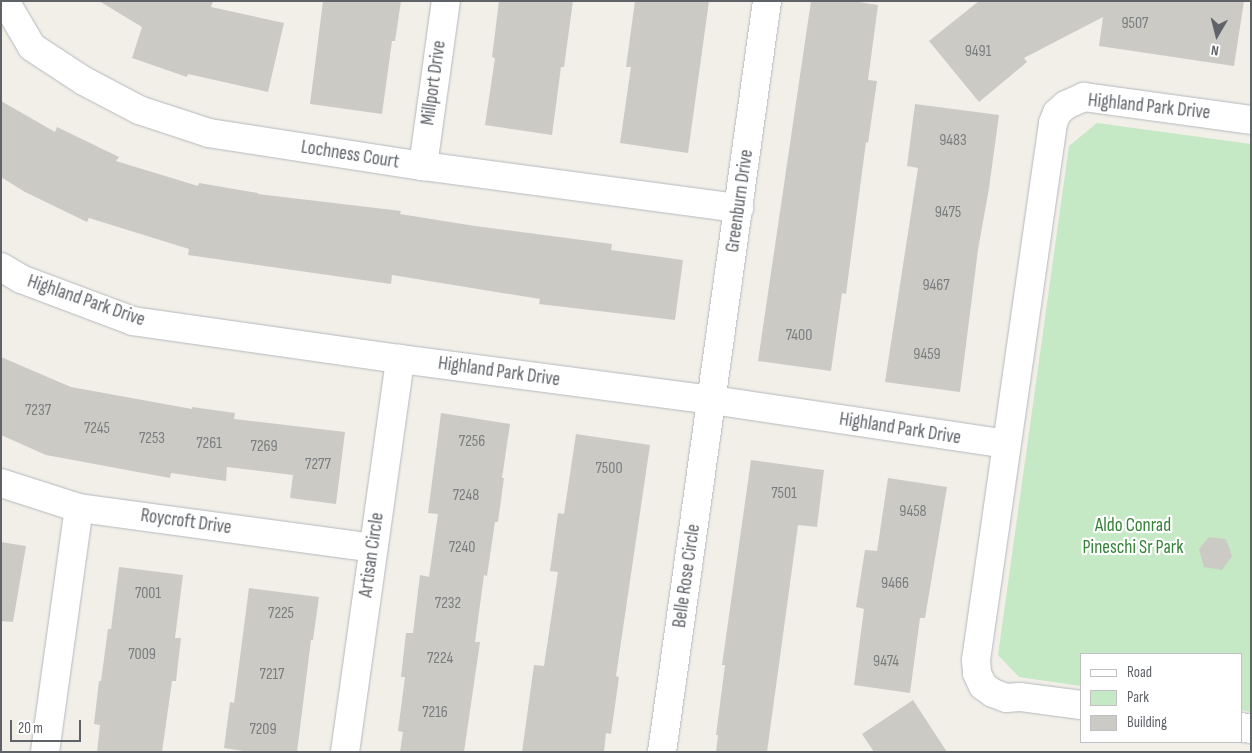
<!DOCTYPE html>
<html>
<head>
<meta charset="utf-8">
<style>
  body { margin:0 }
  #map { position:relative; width:1252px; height:753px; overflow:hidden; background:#f1efe8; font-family:"Sofia Sans Condensed",sans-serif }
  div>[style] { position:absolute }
  .green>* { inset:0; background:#c5e8c5 }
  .building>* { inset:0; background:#cccac5 }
  .roads { filter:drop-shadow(0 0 1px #b5b8bc) drop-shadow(0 0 1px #b5b8bc) }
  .minor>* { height:28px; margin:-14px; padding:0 14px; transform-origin:14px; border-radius:14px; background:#fff }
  span { translate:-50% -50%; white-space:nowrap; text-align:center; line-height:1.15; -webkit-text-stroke:4.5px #fff; paint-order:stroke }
  .number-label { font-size:16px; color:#7a7d7f }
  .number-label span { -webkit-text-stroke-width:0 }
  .street-label { font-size:19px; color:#5f6368 }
  .park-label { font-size:19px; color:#348238 }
  .frame { position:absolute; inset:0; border:2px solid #5f6368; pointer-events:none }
  .legend { position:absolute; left:1080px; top:653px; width:162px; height:90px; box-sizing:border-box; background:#fff; border:1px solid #bfc1c3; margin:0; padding:6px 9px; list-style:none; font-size:15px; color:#5f6368 }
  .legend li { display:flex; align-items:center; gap:10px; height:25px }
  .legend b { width:25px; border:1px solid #bfc1c3 }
  .north { position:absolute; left:1192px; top:10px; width:50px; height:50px; -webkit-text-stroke:4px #fff; paint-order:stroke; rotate:188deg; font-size:14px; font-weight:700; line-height:20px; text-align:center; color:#5f6368 }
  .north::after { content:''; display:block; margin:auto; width:18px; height:22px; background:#5f6368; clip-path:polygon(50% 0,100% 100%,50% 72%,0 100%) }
  .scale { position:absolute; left:10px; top:720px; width:71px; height:22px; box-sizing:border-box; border:2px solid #5f6368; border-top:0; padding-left:6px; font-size:15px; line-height:18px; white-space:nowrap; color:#5f6368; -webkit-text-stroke:4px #fff; paint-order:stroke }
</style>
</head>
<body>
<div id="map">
  <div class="green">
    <div style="clip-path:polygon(1097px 123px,1251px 144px,1251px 712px,1241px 710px,1241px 654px,1081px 654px,1081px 686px,1019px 677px,998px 655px,1069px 146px)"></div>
  </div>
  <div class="building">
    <div style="clip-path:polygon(99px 1px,213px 1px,211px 7px,284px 23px,268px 92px,188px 74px,187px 77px,132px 58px,142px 27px)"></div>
    <div style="clip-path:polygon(323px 1px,401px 1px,395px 41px,392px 41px,382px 114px,310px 104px)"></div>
    <div style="clip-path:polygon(499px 1px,573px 1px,564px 67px,561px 67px,552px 135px,485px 125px,495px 58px,492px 57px)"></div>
    <div style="clip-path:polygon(635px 1px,709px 1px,688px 153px,620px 143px,631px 67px,626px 67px)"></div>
    <div style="clip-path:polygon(811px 1px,852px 1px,878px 5px,868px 80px,877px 81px,868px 143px,866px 142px,846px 294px,842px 293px,831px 371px,758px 361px)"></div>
    <div style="clip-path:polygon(979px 1px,1244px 1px,1234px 66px,1099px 46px,1103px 17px,1024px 58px,1027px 62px,979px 102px,929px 41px)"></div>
    <div style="clip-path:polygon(1px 101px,55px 132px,57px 127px,119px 157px,116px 161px,198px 186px,199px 183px,258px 193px,258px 194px,401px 211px,400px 214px,475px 226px,612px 244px,611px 250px,683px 260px,675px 320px,539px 304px,540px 299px,392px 275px,391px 284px,188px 255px,189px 249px,89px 218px,87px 222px,25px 192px,1px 177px)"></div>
    <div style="clip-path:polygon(915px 104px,999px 115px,989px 188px,978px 250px,960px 392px,885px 382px,918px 168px,907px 166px)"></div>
    <div style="clip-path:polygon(1px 357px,71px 387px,192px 409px,192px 407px,235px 413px,234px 419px,345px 432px,336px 504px,290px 498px,293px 475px,227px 467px,226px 481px,171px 473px,170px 478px,46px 455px,1px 435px)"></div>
    <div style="clip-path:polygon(441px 413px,510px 424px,502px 478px,504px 478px,498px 522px,495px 522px,487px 576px,484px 575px,475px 642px,480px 642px,464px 752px,400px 752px,403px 732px,398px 731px,405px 677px,401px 677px,406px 633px,413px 633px,420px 575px,429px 577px,438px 514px,428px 513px)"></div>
    <div style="clip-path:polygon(576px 434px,650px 445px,616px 676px,619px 677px,611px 734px,606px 733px,604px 752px,522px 752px,534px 665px,544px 666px,558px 572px,550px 571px,558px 513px,564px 514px)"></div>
    <div style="clip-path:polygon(751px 460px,824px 470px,817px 527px,798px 525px,767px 752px,716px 752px,718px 735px,716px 735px,725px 665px,722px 665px)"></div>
    <div style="clip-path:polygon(888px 478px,947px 487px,925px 618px,920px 618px,910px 693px,854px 685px,864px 609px,856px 607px,865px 550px,877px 551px)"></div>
    <div style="clip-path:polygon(1209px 537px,1226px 539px,1232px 556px,1222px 570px,1204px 567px,1199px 549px)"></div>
    <div style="clip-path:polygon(1px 542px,26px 546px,13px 622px,1px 621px)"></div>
    <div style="clip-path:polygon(119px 567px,183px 575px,175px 638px,181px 638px,176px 681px,172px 681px,162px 752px,97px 752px,100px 725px,94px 724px,99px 681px,101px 681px,108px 629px,111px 629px)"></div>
    <div style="clip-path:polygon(249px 588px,319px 597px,313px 640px,311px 640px,297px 752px,250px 752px,224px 748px,230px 702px,234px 703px)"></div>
    <div style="clip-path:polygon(913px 700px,947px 752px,874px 752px,862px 734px)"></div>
  </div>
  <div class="roads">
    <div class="minor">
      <div style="left:5px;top:1px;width:53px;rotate:59.6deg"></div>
      <div style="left:32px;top:47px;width:62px;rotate:33.2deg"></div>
      <div style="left:84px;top:81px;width:62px;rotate:27.8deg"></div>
      <div style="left:139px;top:110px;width:74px;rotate:18.2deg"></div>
      <div style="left:209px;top:133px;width:217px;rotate:8.8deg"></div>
      <div style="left:423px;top:166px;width:319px;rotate:7.6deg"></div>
      <div style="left:423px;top:166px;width:167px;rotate:-82.1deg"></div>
      <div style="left:1px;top:267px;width:23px;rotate:31deg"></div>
      <div style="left:21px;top:279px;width:120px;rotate:20.6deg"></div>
      <div style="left:133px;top:321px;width:270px;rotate:8.1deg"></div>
      <div style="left:400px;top:359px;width:315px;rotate:7.5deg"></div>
      <div style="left:712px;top:400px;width:297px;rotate:8.5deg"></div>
      <div style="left:1px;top:483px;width:82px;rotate:17.8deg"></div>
      <div style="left:79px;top:508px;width:297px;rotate:7.7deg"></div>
      <div style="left:1081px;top:705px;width:62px;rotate:-172.5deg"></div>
      <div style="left:1020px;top:697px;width:14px;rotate:176deg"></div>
      <div style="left:1006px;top:698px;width:14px;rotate:-159deg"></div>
      <div style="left:993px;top:693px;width:12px;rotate:-145deg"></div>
      <div style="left:983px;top:686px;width:14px;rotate:-115deg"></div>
      <div style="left:977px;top:673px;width:13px;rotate:-94deg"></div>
      <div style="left:976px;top:660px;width:542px;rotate:-81.84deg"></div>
      <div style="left:1053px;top:123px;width:11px;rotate:-68deg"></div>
      <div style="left:1057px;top:113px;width:12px;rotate:-42deg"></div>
      <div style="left:1066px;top:105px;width:20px;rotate:-24deg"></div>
      <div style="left:1084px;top:97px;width:169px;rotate:7.8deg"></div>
      <div style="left:1241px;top:727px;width:10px;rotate:11deg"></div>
      <div style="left:45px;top:752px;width:246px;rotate:-82.1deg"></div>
      <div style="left:345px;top:752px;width:397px;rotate:-82deg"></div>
      <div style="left:662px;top:752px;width:758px;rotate:-82.04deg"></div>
    </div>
  </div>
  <div class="number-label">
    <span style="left:1135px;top:24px">9507</span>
    <span style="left:978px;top:52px">9491</span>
    <span style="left:953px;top:141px">9483</span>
    <span style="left:948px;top:213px">9475</span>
    <span style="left:936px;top:286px">9467</span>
    <span style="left:799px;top:336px">7400</span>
    <span style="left:927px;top:355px">9459</span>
    <span style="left:38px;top:411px">7237</span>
    <span style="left:97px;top:429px">7245</span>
    <span style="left:152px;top:439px">7253</span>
    <span style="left:472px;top:442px">7256</span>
    <span style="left:209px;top:444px">7261</span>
    <span style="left:264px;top:447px">7269</span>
    <span style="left:318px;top:465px">7277</span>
    <span style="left:609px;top:469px">7500</span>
    <span style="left:784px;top:494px">7501</span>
    <span style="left:466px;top:496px">7248</span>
    <span style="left:913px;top:512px">9458</span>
    <span style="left:462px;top:548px">7240</span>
    <span style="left:895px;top:584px">9466</span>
    <span style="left:148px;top:594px">7001</span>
    <span style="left:448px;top:604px">7232</span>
    <span style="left:281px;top:614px">7225</span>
    <span style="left:142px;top:655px">7009</span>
    <span style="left:440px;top:659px">7224</span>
    <span style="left:886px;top:662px">9474</span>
    <span style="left:272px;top:675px">7217</span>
    <span style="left:435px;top:713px">7216</span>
    <span style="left:263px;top:730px">7209</span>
  </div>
  <div class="street-label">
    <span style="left:434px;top:83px;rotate:-82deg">Millport Drive</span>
    <span style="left:1149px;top:107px;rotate:6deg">Highland Park Drive</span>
    <span style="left:350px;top:155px;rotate:9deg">Lochness Court</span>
    <span style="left:740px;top:201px;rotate:-82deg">Greenburn Drive</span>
    <span style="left:86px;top:301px;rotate:19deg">Highland Park Drive</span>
    <span style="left:499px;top:372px;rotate:8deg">Highland Park Drive</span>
    <span style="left:900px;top:429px;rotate:9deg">Highland Park Drive</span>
    <span style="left:186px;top:522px;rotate:8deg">Roycroft Drive</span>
    <span style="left:372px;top:555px;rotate:-82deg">Artisan Circle</span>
    <span style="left:687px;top:576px;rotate:-82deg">Belle Rose Circle</span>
  </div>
  <div class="park-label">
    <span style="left:1133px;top:537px">Aldo Conrad<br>Pineschi Sr Park</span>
  </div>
  <div class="frame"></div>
  <ul class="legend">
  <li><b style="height:6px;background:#fff"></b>Road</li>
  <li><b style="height:14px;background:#c5e8c5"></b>Park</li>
  <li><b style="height:14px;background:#cccac5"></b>Building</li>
  </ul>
  <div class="north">N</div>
  <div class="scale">20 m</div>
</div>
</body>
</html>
